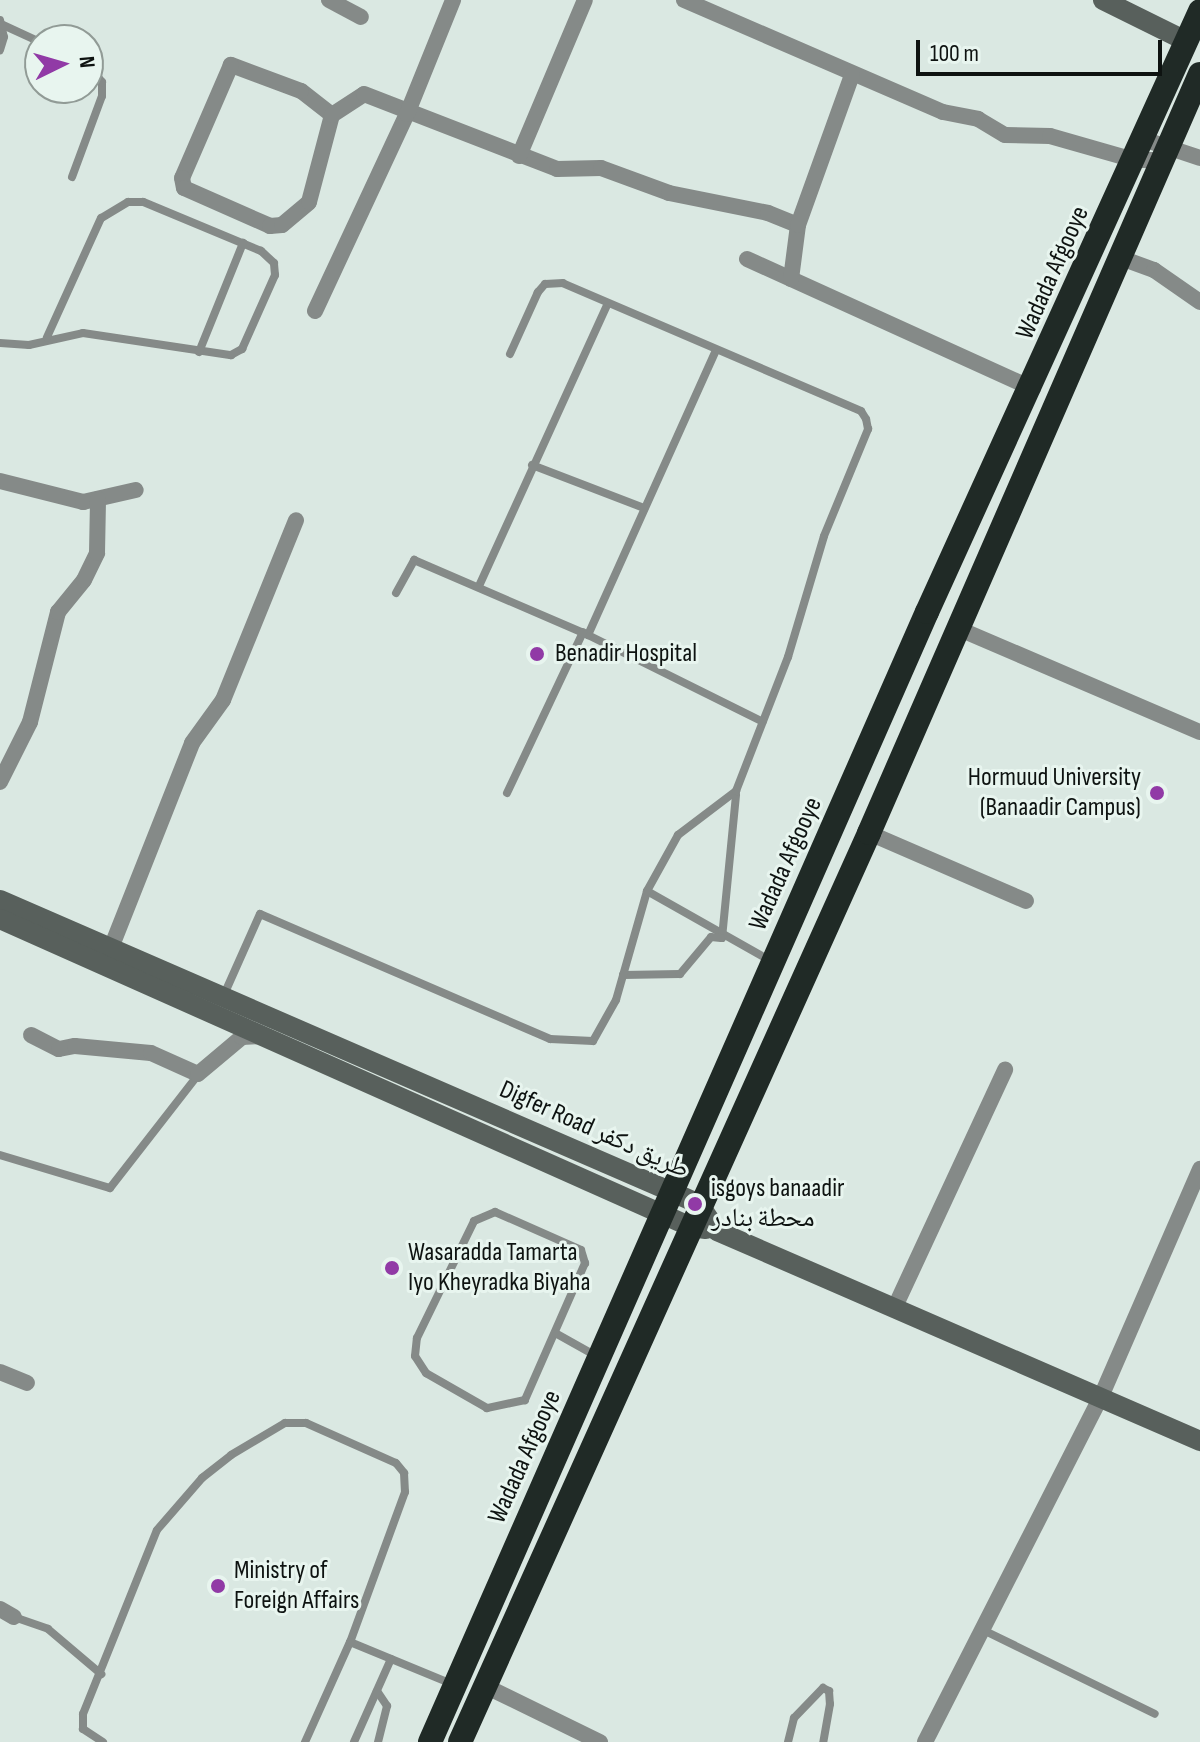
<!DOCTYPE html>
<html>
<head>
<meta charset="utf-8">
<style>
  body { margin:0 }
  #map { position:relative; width:1200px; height:1742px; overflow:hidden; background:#dae8e2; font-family:"Sofia Sans Condensed","Noto Naskh Arabic",sans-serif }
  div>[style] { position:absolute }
  .lane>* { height:8px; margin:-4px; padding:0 4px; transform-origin:4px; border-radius:4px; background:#858a88 }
  .street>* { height:16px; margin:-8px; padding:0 8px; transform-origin:8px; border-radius:8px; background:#858a88 }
  .secondary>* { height:20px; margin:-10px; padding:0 10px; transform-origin:10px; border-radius:10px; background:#58605c }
  .highway>* { height:24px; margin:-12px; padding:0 12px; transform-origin:12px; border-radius:12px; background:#202a26 }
  .dots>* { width:22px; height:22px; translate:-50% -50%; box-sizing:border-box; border:4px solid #e8f5ef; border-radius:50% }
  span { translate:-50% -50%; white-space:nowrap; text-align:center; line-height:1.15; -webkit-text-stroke:6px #e8f5ef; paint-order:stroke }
  .street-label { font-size:26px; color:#0e1311 }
  .poi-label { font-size:26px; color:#0e1311 }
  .left { translate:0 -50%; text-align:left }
  .right { translate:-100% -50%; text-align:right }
  .north { position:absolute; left:24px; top:24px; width:80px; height:80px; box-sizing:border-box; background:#e8f5ef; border:2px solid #919b96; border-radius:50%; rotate:85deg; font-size:22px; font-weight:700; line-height:32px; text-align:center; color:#0e1311 }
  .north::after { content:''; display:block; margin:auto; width:28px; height:36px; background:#913aa6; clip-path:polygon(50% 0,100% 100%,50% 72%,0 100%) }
  .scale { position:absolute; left:916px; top:40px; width:246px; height:36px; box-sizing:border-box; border:4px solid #0e1311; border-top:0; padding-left:10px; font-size:24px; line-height:28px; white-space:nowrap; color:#0e1311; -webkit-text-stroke:6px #e8f5ef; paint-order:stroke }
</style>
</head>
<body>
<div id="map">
  <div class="lane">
    <div style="left:0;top:20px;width:17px;rotate:77deg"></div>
    <div style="left:4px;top:37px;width:14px;rotate:107deg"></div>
    <div style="left:3px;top:25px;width:41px;rotate:24.7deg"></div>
    <div style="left:72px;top:177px;width:86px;rotate:-69.7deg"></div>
    <div style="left:102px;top:96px;width:14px;rotate:-90deg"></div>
    <div style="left:102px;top:82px;width:22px;rotate:-129deg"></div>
    <div style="left:0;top:343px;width:29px;rotate:4deg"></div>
    <div style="left:29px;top:345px;width:55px;rotate:-12.5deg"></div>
    <div style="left:83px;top:333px;width:150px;rotate:8.5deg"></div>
    <div style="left:231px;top:355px;width:13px;rotate:-29deg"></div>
    <div style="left:242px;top:349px;width:81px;rotate:-66deg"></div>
    <div style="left:275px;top:275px;width:12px;rotate:-95deg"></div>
    <div style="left:274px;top:263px;width:18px;rotate:-137deg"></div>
    <div style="left:261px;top:251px;width:128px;rotate:-157.4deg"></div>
    <div style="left:143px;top:202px;width:15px;rotate:180deg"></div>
    <div style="left:128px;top:202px;width:31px;rotate:149deg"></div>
    <div style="left:101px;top:218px;width:131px;rotate:114.4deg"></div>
    <div style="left:199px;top:352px;width:118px;rotate:-68deg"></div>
    <div style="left:532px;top:465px;width:120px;rotate:21deg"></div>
    <div style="left:479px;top:586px;width:309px;rotate:-65.5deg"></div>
    <div style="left:396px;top:593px;width:38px;rotate:-61deg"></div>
    <div style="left:414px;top:560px;width:189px;rotate:23.3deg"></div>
    <div style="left:588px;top:635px;width:195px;rotate:26.4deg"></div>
    <div style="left:588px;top:635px;width:310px;rotate:-65.8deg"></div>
    <div style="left:507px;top:793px;width:178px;rotate:-64.7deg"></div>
    <div style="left:647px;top:891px;width:140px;rotate:29.5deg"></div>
    <div style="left:722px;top:938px;width:144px;rotate:-84.4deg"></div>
    <div style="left:623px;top:975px;width:57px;rotate:-1deg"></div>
    <div style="left:680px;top:974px;width:48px;rotate:-50deg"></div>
    <div style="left:711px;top:937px;width:10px;rotate:6deg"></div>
    <div style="left:223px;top:997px;width:91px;rotate:-66deg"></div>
    <div style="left:260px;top:914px;width:316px;rotate:23.3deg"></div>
    <div style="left:550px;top:1039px;width:43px;rotate:2.7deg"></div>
    <div style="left:593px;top:1041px;width:47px;rotate:-60.7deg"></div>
    <div style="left:616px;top:1000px;width:113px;rotate:-74.1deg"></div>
    <div style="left:647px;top:891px;width:64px;rotate:-61deg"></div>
    <div style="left:678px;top:835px;width:73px;rotate:-37.2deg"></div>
    <div style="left:736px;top:791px;width:144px;rotate:-68.8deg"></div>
    <div style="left:788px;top:657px;width:126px;rotate:-73.4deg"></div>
    <div style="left:824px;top:536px;width:116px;rotate:-67.6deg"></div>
    <div style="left:868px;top:429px;width:10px;rotate:-101deg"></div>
    <div style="left:866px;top:419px;width:9px;rotate:-122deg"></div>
    <div style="left:861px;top:411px;width:324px;rotate:-156.8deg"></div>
    <div style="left:563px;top:283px;width:18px;rotate:177deg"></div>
    <div style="left:545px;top:284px;width:11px;rotate:131deg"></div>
    <div style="left:538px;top:292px;width:68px;rotate:114.3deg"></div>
    <div style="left:0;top:1155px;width:115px;rotate:16.7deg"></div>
    <div style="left:110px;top:1188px;width:143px;rotate:-52.1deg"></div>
    <div style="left:495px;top:1212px;width:94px;rotate:23.8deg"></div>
    <div style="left:581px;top:1250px;width:14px;rotate:73deg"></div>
    <div style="left:585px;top:1263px;width:150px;rotate:113.7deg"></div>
    <div style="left:525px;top:1400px;width:39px;rotate:168deg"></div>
    <div style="left:487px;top:1408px;width:70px;rotate:-150.2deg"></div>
    <div style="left:426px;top:1373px;width:20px;rotate:-123deg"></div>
    <div style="left:415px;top:1356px;width:18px;rotate:-84deg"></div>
    <div style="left:417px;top:1338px;width:130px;rotate:-64deg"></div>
    <div style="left:474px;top:1221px;width:23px;rotate:-23deg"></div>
    <div style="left:557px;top:1334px;width:47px;rotate:29.3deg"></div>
    <div style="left:14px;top:1617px;width:36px;rotate:19deg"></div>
    <div style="left:48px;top:1629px;width:70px;rotate:40.3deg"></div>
    <div style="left:983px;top:1630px;width:191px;rotate:26deg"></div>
    <div style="left:350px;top:1642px;width:110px;rotate:22.4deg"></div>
    <div style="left:377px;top:1691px;width:18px;rotate:56deg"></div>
    <div style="left:387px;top:1706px;width:37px;rotate:104deg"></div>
    <div style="left:103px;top:1742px;width:24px;rotate:-147deg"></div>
    <div style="left:83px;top:1729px;width:15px;rotate:-90deg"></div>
    <div style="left:83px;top:1714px;width:198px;rotate:-68.1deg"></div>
    <div style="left:157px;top:1530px;width:69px;rotate:-49.1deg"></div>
    <div style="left:202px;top:1478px;width:37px;rotate:-38deg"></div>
    <div style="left:231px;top:1455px;width:63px;rotate:-30.7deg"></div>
    <div style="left:285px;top:1423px;width:21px"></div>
    <div style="left:306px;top:1423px;width:98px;rotate:24deg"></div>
    <div style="left:396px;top:1463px;width:13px;rotate:51deg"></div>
    <div style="left:404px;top:1473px;width:19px;rotate:87deg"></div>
    <div style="left:405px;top:1492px;width:160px;rotate:110.1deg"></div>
    <div style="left:350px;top:1642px;width:110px;rotate:114.2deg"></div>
    <div style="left:354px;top:1742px;width:91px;rotate:-66deg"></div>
    <div style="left:788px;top:1742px;width:25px;rotate:-76deg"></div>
    <div style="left:794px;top:1718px;width:42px;rotate:-46deg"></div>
    <div style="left:823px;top:1688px;width:7px;rotate:27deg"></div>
    <div style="left:829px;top:1691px;width:13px;rotate:86deg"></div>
    <div style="left:830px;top:1704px;width:39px;rotate:100deg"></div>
  </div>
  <div class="street">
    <div style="left:329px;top:0;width:36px;rotate:28deg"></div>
    <div style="left:684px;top:0;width:282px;rotate:23.4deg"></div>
    <div style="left:943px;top:112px;width:36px;rotate:11deg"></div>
    <div style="left:978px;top:119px;width:31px;rotate:31deg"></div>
    <div style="left:1005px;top:135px;width:45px;rotate:1.3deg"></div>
    <div style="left:1050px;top:136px;width:87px;rotate:15.9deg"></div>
    <div style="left:1134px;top:160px;width:30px"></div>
    <div style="left:332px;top:115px;width:39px;rotate:-142deg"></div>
    <div style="left:301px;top:91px;width:75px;rotate:-159.6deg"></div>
    <div style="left:231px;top:65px;width:123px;rotate:113.4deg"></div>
    <div style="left:182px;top:178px;width:10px;rotate:79deg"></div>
    <div style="left:184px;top:188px;width:94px;rotate:23.8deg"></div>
    <div style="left:270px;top:226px;width:12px;rotate:-5deg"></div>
    <div style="left:282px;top:225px;width:35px;rotate:-40deg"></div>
    <div style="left:309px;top:202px;width:90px;rotate:-75.2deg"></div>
    <div style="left:332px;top:115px;width:38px;rotate:-33deg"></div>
    <div style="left:364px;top:94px;width:207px;rotate:21.2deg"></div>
    <div style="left:557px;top:169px;width:44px;rotate:-1.3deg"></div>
    <div style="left:601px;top:168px;width:72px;rotate:20.2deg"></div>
    <div style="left:669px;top:193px;width:101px;rotate:11.4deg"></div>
    <div style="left:768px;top:213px;width:32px;rotate:22deg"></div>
    <div style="left:1143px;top:139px;width:60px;rotate:18.4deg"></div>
    <div style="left:519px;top:156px;width:169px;rotate:-67.1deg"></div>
    <div style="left:1121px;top:258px;width:35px;rotate:20deg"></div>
    <div style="left:1154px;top:270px;width:56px;rotate:34.8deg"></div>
    <div style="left:747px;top:259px;width:314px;rotate:24.4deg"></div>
    <div style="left:791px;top:279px;width:54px;rotate:-82.6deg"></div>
    <div style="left:798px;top:225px;width:159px;rotate:-70.2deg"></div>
    <div style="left:315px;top:311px;width:217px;rotate:-65deg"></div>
    <div style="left:407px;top:114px;width:123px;rotate:-68deg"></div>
    <div style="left:0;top:481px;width:86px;rotate:14.2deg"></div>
    <div style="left:83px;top:502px;width:54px;rotate:-12.8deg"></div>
    <div style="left:957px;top:628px;width:264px;rotate:23.2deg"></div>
    <div style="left:0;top:782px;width:67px;rotate:-63.4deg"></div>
    <div style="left:30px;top:722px;width:114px;rotate:-75.7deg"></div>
    <div style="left:58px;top:612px;width:41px;rotate:-50.9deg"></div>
    <div style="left:84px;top:580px;width:30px;rotate:-64deg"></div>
    <div style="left:97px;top:553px;width:54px;rotate:-88.9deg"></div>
    <div style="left:869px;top:833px;width:171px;rotate:23.4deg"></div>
    <div style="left:111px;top:948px;width:220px;rotate:-68.4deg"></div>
    <div style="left:192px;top:743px;width:53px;rotate:-54.2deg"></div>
    <div style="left:223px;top:700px;width:194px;rotate:-67.9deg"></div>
    <div style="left:31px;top:1035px;width:31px;rotate:27deg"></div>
    <div style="left:59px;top:1049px;width:16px;rotate:-11deg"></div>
    <div style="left:75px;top:1046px;width:76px;rotate:5.3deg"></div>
    <div style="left:151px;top:1053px;width:51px;rotate:24.1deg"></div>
    <div style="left:198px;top:1074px;width:57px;rotate:-40.1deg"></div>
    <div style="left:242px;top:1037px;width:18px;rotate:-3deg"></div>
    <div style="left:894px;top:1309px;width:264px;rotate:-65.1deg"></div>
    <div style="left:0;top:1372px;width:29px;rotate:22deg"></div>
    <div style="left:0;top:1609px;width:16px;rotate:30deg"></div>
    <div style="left:485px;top:1686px;width:128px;rotate:26deg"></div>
    <div style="left:925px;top:1742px;width:385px;rotate:-63deg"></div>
    <div style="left:1100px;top:1399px;width:251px;rotate:-66.5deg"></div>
  </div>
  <div class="secondary">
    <div style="left:1103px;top:0;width:93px;rotate:26.3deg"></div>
    <div style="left:0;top:900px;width:733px;rotate:23.49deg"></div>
    <div style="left:672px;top:1192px;width:30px;rotate:24deg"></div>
    <div style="left:699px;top:1204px;width:32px;rotate:56deg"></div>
    <div style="left:717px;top:1231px;width:527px;rotate:23.5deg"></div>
    <div style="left:0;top:919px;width:757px;rotate:24.02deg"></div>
    <div style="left:691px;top:1227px;width:15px;rotate:8deg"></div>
  </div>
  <div class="highway">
    <div style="left:430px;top:1742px;width:1234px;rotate:-66.26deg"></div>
    <div style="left:927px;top:612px;width:660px;rotate:-65.57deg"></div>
    <div style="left:460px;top:1742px;width:997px;rotate:-65.77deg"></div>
    <div style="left:869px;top:833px;width:828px;rotate:-66.44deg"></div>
  </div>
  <div class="dots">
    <div style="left:537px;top:654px;background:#913aa6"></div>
    <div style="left:1157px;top:793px;background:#913aa6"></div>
    <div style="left:695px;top:1204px;background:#913aa6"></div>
    <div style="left:392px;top:1268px;background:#913aa6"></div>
    <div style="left:218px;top:1586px;background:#913aa6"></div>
  </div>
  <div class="street-label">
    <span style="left:1053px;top:273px;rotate:-66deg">Wadada Afgooye</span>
    <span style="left:786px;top:864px;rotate:-66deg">Wadada Afgooye</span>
    <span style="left:594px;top:1130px;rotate:24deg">Digfer Road طريق دكفر</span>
    <span style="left:525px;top:1457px;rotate:-66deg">Wadada Afgooye</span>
  </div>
  <div class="poi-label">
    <span class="left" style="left:555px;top:654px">Benadir Hospital</span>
    <span class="right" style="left:1141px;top:793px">Hormuud University<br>(Banaadir Campus)</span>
    <span class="left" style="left:711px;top:1204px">isgoys banaadir<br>محطة بنادر</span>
    <span class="left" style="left:408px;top:1268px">Wasaradda Tamarta<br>Iyo Kheyradka Biyaha</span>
    <span class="left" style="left:234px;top:1586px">Ministry of<br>Foreign Affairs</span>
  </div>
  <div class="north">N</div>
  <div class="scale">100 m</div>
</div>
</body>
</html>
